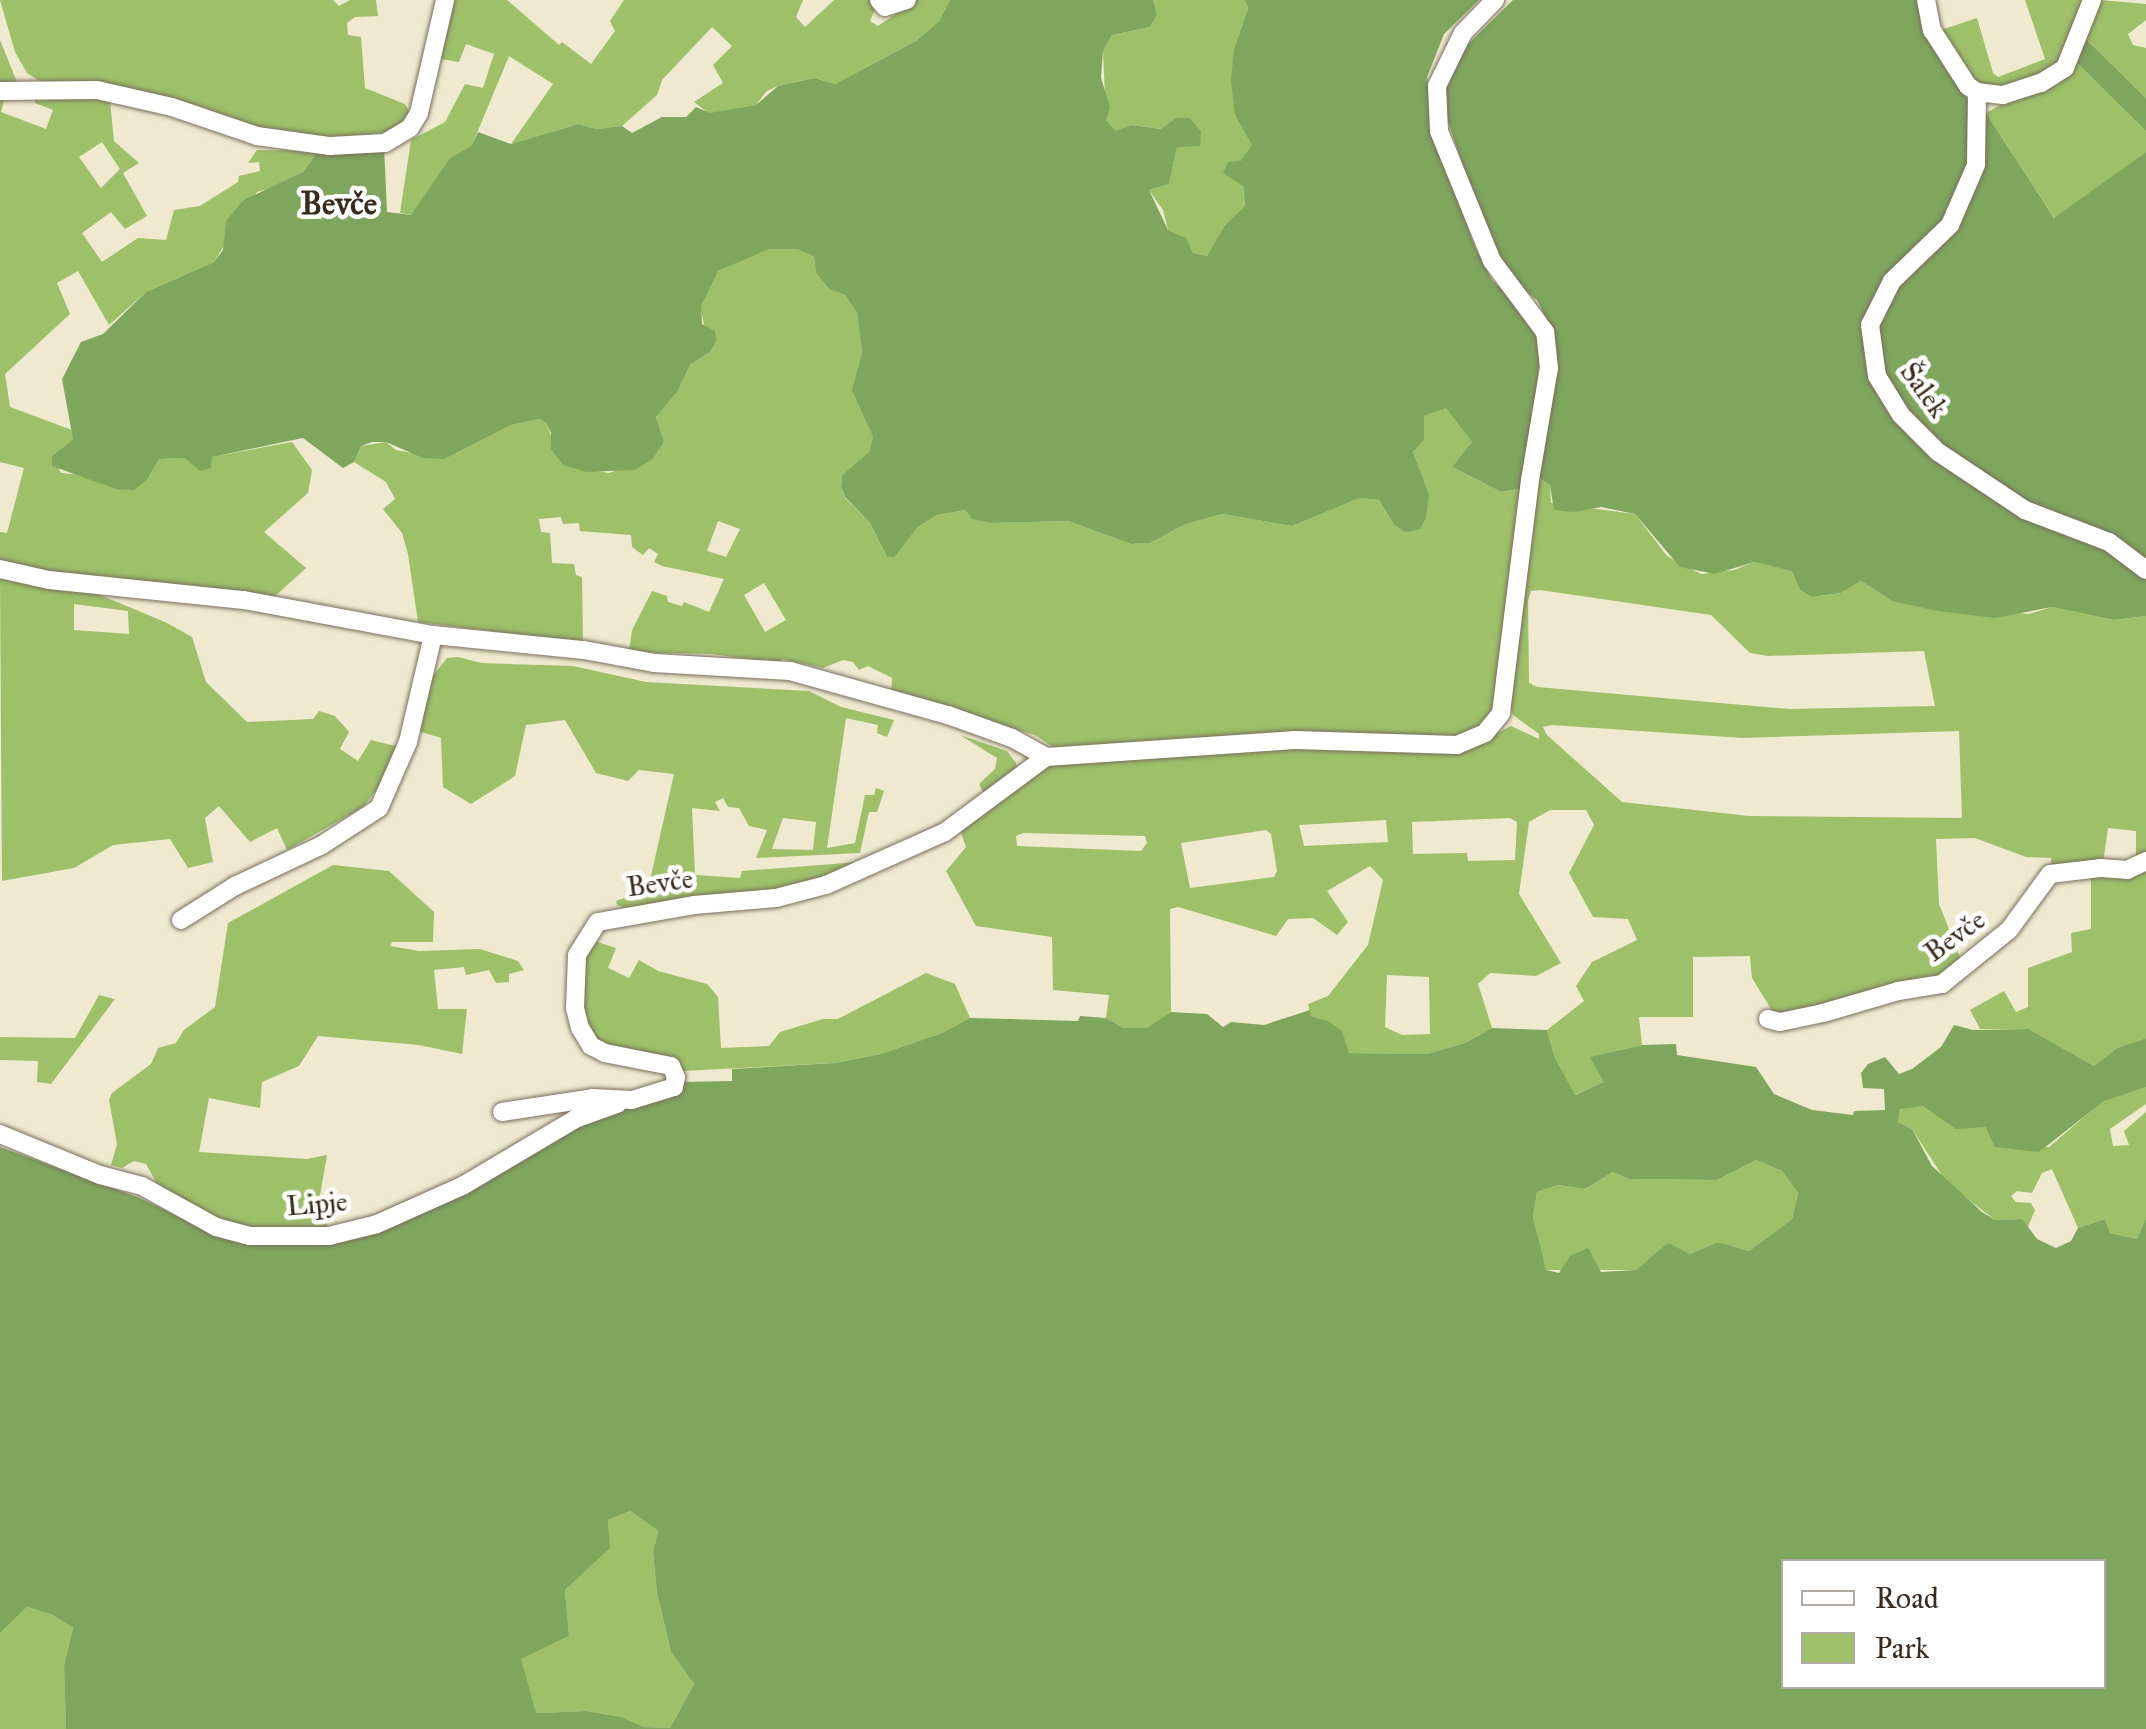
<!DOCTYPE html>
<html>
<head>
<meta charset="utf-8">
<style>
  body { margin:0 }
  #map { position:relative; width:2146px; height:1729px; overflow:hidden; background:#eee9cf; font-family:"IM FELL Great Primer",serif }
  div>[style] { position:absolute }
  .green>* { inset:0; background:#9dc069 }
  .forest>* { inset:0; background:#7ea65d }
  .roads { filter:drop-shadow(0 0 2px #7a6d5c) drop-shadow(0 0 2px #7a6d5c) }
  .minor>* { height:18px; margin:-9px; padding:0 9px; transform-origin:9px; border-radius:9px; background:#fff }
  span { translate:-50% -50%; white-space:nowrap; text-align:center; line-height:1.15; -webkit-text-stroke:9px #fff; paint-order:stroke }
  .street-label { font-size:28px; color:#3b2a1e }
  .quarter-label { font-size:32px; color:#3b2a1e; font-weight:700 }
  .legend { position:absolute; left:1781px; top:1559px; width:325px; height:130px; box-sizing:border-box; background:#fff; border:2px solid #b1aaa5; margin:0; padding:12px 18px; list-style:none; font-size:30px; color:#3b2a1e }
  .legend li { display:flex; align-items:center; gap:20px; height:50px }
  .legend b { width:50px; border:2px solid #b1aaa5 }
</style>
</head>
<body>
<div id="map">
  <div class="green">
    <div style="clip-path:polygon(0 0,333px 0,339px 6px,350px 0,376px 0,378px 16px,355px 17px,347px 23px,348px 35px,361px 37px,365px 88px,405px 104px,410px 113px,393px 131px,316px 141px,41px 82px,27px 73px,15px 52px)"></div>
    <div style="clip-path:polygon(450px 0,507px 0,559px 45px,562px 42px,591px 64px,615px 31px,610px 21px,624px 0,803px 0,796px 17px,805px 27px,834px 0,874px 0,876px 7px,870px 21px,878px 26px,916px 0,950px 0,939px 21px,916px 41px,835px 84px,814px 78px,778px 86px,767px 91px,756px 105px,710px 114px,694px 102px,723px 83px,713px 65px,732px 46px,712px 27px,662px 80px,657px 95px,622px 126px,597px 129px,578px 124px,511px 144px,553px 84px,509px 56px,472px 145px,450px 158px,412px 215px,400px 213px,411px 140px,445px 122px,465px 84px,483px 88px,494px 54px,466px 44px,459px 62px,435px 58px)"></div>
    <div style="clip-path:polygon(1153px 0,1245px 0,1248px 8px,1234px 49px,1235px 115px,1253px 144px,1240px 161px,1245px 207px,1224px 226px,1207px 256px,1193px 253px,1187px 238px,1168px 230px,1163px 210px,1149px 190px,1169px 184px,1177px 146px,1201px 131px,1189px 118px,1176px 119px,1161px 129px,1132px 125px,1115px 132px,1106px 120px,1103px 51px,1112px 35px,1150px 27px,1157px 15px)"></div>
    <div style="clip-path:polygon(2025px 0,2084px 0,2063px 61px,2033px 81px,1991px 88px,1978px 86px,1941px 30px,1977px 18px,1993px 73px,1998px 77px,2045px 59px)"></div>
    <div style="clip-path:polygon(2100px 0,2146px 4px,2146px 20px,2128px 34px,2133px 45px,2146px 48px,2146px 98px,2084px 37px)"></div>
    <div style="clip-path:polygon(0 40px,17px 82px,8px 85px,0 85px)"></div>
    <div style="clip-path:polygon(2076px 62px,2146px 131px,2146px 152px,2055px 219px,1986px 113px)"></div>
    <div style="clip-path:polygon(evenodd,35px 94px,110px 101px,114px 141px,139px 163px,123px 173px,147px 216px,125px 229px,111px 212px,82px 233px,102px 262px,138px 238px,166px 240px,174px 210px,200px 206px,238px 182px,239px 176px,260px 171px,259px 162px,248px 163px,257px 150px,318px 151px,303px 172px,279px 186px,257px 192px,214px 262px,146px 292px,109px 325px,78px 271px,57px 283px,70px 314px,5px 374px,10px 407px,72px 430px,73px 439px,52px 456px,61px 473px,83px 475px,116px 489px,134px 489px,147px 480px,159px 459px,211px 457px,292px 442px,312px 470px,308px 493px,264px 532px,306px 568px,273px 598px,0 566px,0 532px,7px 533px,24px 468px,0 462px,0 96px,5px 96px,1px 112px,46px 129px,53px 110px,35px 103px,35px 94px,102px 142px,120px 169px,101px 188px,79px 157px,102px 142px)"></div>
    <div style="clip-path:polygon(evenodd,769px 248px,797px 249px,814px 257px,816px 273px,829px 289px,845px 295px,857px 313px,862px 353px,853px 390px,873px 437px,869px 452px,842px 475px,841px 487px,845px 498px,870px 523px,887px 557px,894px 558px,918px 527px,937px 515px,966px 510px,993px 523px,1068px 521px,1131px 544px,1150px 543px,1186px 524px,1222px 514px,1292px 526px,1360px 498px,1379px 500px,1394px 525px,1406px 533px,1420px 529px,1429px 494px,1413px 452px,1424px 440px,1424px 416px,1446px 407px,1472px 442px,1452px 467px,1501px 492px,1524px 488px,1493px 707px,1487px 718px,1477px 729px,1447px 741px,1056px 749px,1035px 735px,891px 693px,892px 678px,868px 666px,859px 670px,853px 662px,843px 660px,823px 668px,782px 659px,778px 663px,712px 654px,629px 652px,632px 630px,652px 591px,667px 596px,668px 602px,682px 606px,684px 602px,709px 612px,724px 579px,662px 566px,654px 562px,658px 554px,649px 548px,643px 555px,632px 547px,631px 535px,580px 531px,579px 523px,563px 524px,561px 517px,539px 519px,541px 532px,550px 533px,552px 563px,574px 564px,576px 575px,582px 577px,583px 642px,418px 622px,408px 554px,402px 533px,383px 509px,395px 499px,386px 482px,354px 462px,361px 446px,386px 442px,396px 450px,445px 459px,511px 425px,539px 419px,546px 423px,563px 465px,609px 473px,653px 459px,664px 442px,656px 417px,678px 391px,690px 365px,710px 352px,700px 306px,706px 289px,718px 271px,769px 248px,718px 521px,740px 529px,726px 557px,707px 551px,718px 521px,769px 248px,764px 583px,786px 620px,765px 632px,744px 595px,764px 583px)"></div>
    <div style="clip-path:polygon(evenodd,1538px 477px,1550px 485px,1551px 503px,1635px 514px,1667px 556px,1701px 574px,1734px 570px,1754px 562px,1793px 571px,1800px 590px,1812px 597px,1841px 593px,1861px 581px,1892px 601px,2029px 614px,2052px 607px,2114px 620px,2146px 616px,2146px 857px,2136px 857px,2136px 831px,2108px 828px,2103px 863px,2051px 866px,2051px 858px,2026px 857px,1975px 838px,1936px 839px,1939px 904px,1963px 965px,1941px 979px,1776px 1017px,1752px 978px,1750px 956px,1693px 957px,1693px 1017px,1639px 1017px,1642px 1045px,1591px 1057px,1605px 1082px,1574px 1095px,1555px 1058px,1547px 1030px,1584px 1001px,1576px 986px,1592px 962px,1637px 940px,1628px 919px,1593px 917px,1569px 873px,1594px 825px,1586px 810px,1550px 810px,1529px 822px,1519px 894px,1561px 963px,1536px 976px,1490px 973px,1478px 984px,1492px 1028px,1465px 1043px,1427px 1054px,1349px 1053px,1328px 1021px,1311px 1016px,1308px 1004px,1328px 996px,1368px 945px,1383px 880px,1370px 866px,1327px 891px,1348px 922px,1337px 935px,1313px 918px,1288px 919px,1276px 936px,1178px 907px,1170px 909px,1171px 1012px,1148px 1028px,1124px 1028px,1106px 1018px,1109px 995px,1053px 990px,1052px 937px,976px 926px,946px 871px,966px 847px,959px 827px,1040px 768px,1060px 761px,1206px 749px,1478px 743px,1511px 726px,1539px 739px,1539px 734px,1513px 715px,1510px 705px,1538px 477px,1540px 590px,1711px 615px,1750px 653px,1768px 656px,1924px 651px,1935px 706px,1790px 709px,1537px 687px,1529px 683px,1528px 600px,1531px 591px,1540px 590px,1538px 477px,1552px 725px,1743px 738px,1959px 731px,1962px 818px,1749px 816px,1622px 802px,1547px 735px,1543px 727px,1552px 725px,1538px 477px,1510px 818px,1517px 822px,1515px 860px,1468px 861px,1467px 853px,1413px 854px,1412px 822px,1510px 818px,1538px 477px,1386px 820px,1388px 842px,1304px 846px,1299px 825px,1386px 820px,1538px 477px,1266px 830px,1271px 834px,1277px 871px,1274px 877px,1190px 888px,1181px 843px,1266px 830px,1538px 477px,1023px 833px,1145px 836px,1147px 843px,1141px 851px,1017px 846px,1016px 836px,1023px 833px,1538px 477px,1387px 975px,1429px 977px,1430px 1034px,1402px 1035px,1385px 1027px,1387px 975px)"></div>
    <div style="clip-path:polygon(evenodd,0 577px,100px 595px,165px 622px,192px 637px,206px 682px,247px 722px,313px 719px,319px 711px,335px 716px,349px 732px,340px 749px,358px 761px,371px 740px,399px 747px,389px 774px,363px 807px,287px 850px,277px 828px,250px 842px,219px 806px,205px 818px,213px 862px,188px 868px,170px 839px,113px 845px,74px 868px,2px 881px,0 577px,74px 604px,128px 611px,129px 634px,74px 630px,74px 604px)"></div>
    <div style="clip-path:polygon(evenodd,458px 657px,481px 663px,573px 666px,646px 682px,809px 691px,841px 707px,894px 720px,887px 737px,877px 733px,878px 725px,846px 718px,827px 848px,855px 843px,865px 795px,874px 795px,876px 788px,884px 791px,877px 812px,869px 812px,860px 853px,756px 858px,767px 830px,749px 826px,739px 808px,728px 807px,723px 798px,715px 802px,720px 811px,692px 808px,695px 875px,740px 878px,742px 871px,860px 862px,845px 871px,788px 889px,625px 908px,617px 905px,616px 901px,648px 889px,674px 774px,639px 770px,628px 781px,596px 773px,565px 720px,526px 725px,515px 776px,471px 804px,443px 787px,441px 738px,418px 731px,432px 677px,447px 658px,458px 657px,783px 818px,816px 822px,813px 850px,772px 849px,783px 818px)"></div>
    <div style="clip-path:polygon(960px 735px,1007px 751px,1016px 763px,1017px 769px,986px 798px,979px 784px,995px 769px,997px 758px)"></div>
    <div style="clip-path:polygon(333px 865px,389px 871px,434px 912px,433px 942px,392px 942px,390px 946px,419px 951px,480px 949px,518px 961px,524px 970px,509px 974px,509px 982px,496px 983px,489px 970px,466px 975px,464px 967px,434px 970px,438px 1009px,467px 1009px,462px 1054px,419px 1045px,318px 1036px,299px 1066px,262px 1082px,260px 1108px,209px 1098px,199px 1152px,307px 1159px,327px 1155px,318px 1207px,330px 1231px,242px 1229px,178px 1201px,156px 1182px,146px 1164px,134px 1161px,122px 1168px,111px 1165px,117px 1144px,109px 1100px,112px 1093px,151px 1064px,158px 1048px,176px 1043px,184px 1030px,215px 1007px,228px 923px)"></div>
    <div style="clip-path:polygon(2146px 869px,2146px 1038px,2117px 1048px,2094px 1066px,2029px 1029px,1980px 1029px,1970px 1010px,2004px 991px,2016px 1012px,2028px 1007px,2028px 968px,2072px 952px,2071px 933px,2091px 929px,2091px 874px)"></div>
    <div style="clip-path:polygon(591px 940px,616px 948px,608px 968px,629px 978px,639px 960px,658px 971px,707px 984px,718px 997px,721px 1048px,769px 1046px,780px 1032px,823px 1019px,838px 1019px,926px 973px,955px 984px,970px 1018px,942px 1033px,881px 1054px,835px 1063px,683px 1071px,679px 1065px,593px 1042px,580px 1009px,583px 961px)"></div>
    <div style="clip-path:polygon(99px 995px,115px 999px,51px 1084px,37px 1082px,38px 1061px,0 1060px,0 1037px,75px 1038px)"></div>
    <div style="clip-path:polygon(2146px 1087px,2146px 1104px,2110px 1129px,2113px 1146px,2129px 1145px,2124px 1131px,2146px 1112px,2146px 1218px,2137px 1239px,2110px 1233px,2105px 1219px,2078px 1228px,2052px 1169px,2042px 1173px,2032px 1193px,2017px 1191px,2011px 1196px,2016px 1202px,2031px 1203px,2035px 1210px,2028px 1227px,2021px 1219px,1995px 1220px,1947px 1183px,1912px 1129px,1898px 1122px,1900px 1108px,1922px 1106px,1985px 1127px,1996px 1147px,2049px 1147px,2104px 1100px)"></div>
    <div style="clip-path:polygon(1756px 1160px,1782px 1171px,1798px 1193px,1792px 1219px,1749px 1251px,1718px 1242px,1690px 1254px,1668px 1244px,1636px 1270px,1545px 1270px,1533px 1217px,1537px 1192px,1558px 1185px,1585px 1189px,1613px 1172px,1629px 1179px,1717px 1180px)"></div>
    <div style="clip-path:polygon(630px 1511px,658px 1531px,653px 1554px,657px 1593px,671px 1652px,694px 1684px,670px 1728px,644px 1727px,622px 1717px,586px 1711px,535px 1713px,520px 1659px,569px 1636px,565px 1590px,609px 1548px,608px 1520px)"></div>
    <div style="clip-path:polygon(27px 1607px,53px 1615px,73px 1628px,64px 1665px,66px 1729px,0 1729px,0 1633px)"></div>
  </div>
  <div class="forest">
    <div style="clip-path:polygon(950px 0,1153px 0,1157px 15px,1150px 27px,1112px 35px,1103px 51px,1101px 78px,1110px 107px,1106px 120px,1115px 131px,1132px 125px,1161px 129px,1176px 118px,1190px 118px,1201px 131px,1200px 146px,1177px 147px,1169px 184px,1149px 190px,1168px 230px,1187px 238px,1193px 253px,1207px 256px,1224px 226px,1245px 206px,1243px 186px,1223px 173px,1228px 162px,1240px 161px,1252px 145px,1235px 115px,1231px 81px,1234px 49px,1248px 8px,1245px 0,1479px 0,1444px 34px,1427px 77px,1432px 128px,1475px 247px,1492px 280px,1525px 312px,1542px 342px,1524px 488px,1501px 492px,1452px 467px,1472px 442px,1446px 408px,1424px 416px,1424px 440px,1413px 452px,1429px 494px,1426px 518px,1420px 529px,1406px 533px,1394px 525px,1379px 500px,1360px 498px,1292px 526px,1222px 514px,1186px 524px,1150px 543px,1131px 544px,1068px 521px,993px 523px,972px 519px,966px 510px,937px 515px,918px 527px,894px 558px,887px 557px,870px 523px,845px 497px,841px 487px,842px 475px,869px 452px,873px 437px,852px 390px,862px 353px,857px 313px,845px 295px,829px 289px,816px 273px,814px 257px,797px 249px,769px 249px,718px 271px,701px 306px,702px 324px,715px 331px,716px 341px,710px 352px,690px 365px,678px 391px,656px 417px,664px 442px,653px 459px,634px 470px,587px 472px,563px 465px,551px 449px,551px 433px,546px 423px,539px 419px,511px 425px,445px 459px,423px 458px,386px 442px,372px 442px,361px 446px,354px 462px,343px 468px,303px 438px,212px 457px,211px 468px,200px 471px,185px 458px,159px 459px,147px 480px,134px 490px,116px 489px,52px 466px,52px 456px,73px 439px,62px 379px,81px 342px,103px 334px,146px 292px,214px 262px,223px 250px,226px 221px,244px 200px,303px 172px,318px 151px,384px 146px,387px 212px,411px 215px,450px 158px,472px 145px,478px 132px,511px 144px,578px 124px,597px 129px,622px 126px,632px 133px,662px 117px,686px 117px,696px 107px,710px 113px,756px 105px,778px 86px,814px 78px,835px 84px,916px 41px,939px 21px)"></div>
    <div style="clip-path:polygon(1513px 0,1918px 0,1922px 29px,1946px 70px,1973px 107px,1986px 113px,2054px 218px,2146px 152px,2146px 616px,2114px 620px,2052px 607px,1995px 618px,1938px 611px,1892px 601px,1861px 581px,1841px 593px,1812px 597px,1800px 590px,1792px 571px,1754px 562px,1715px 574px,1680px 567px,1635px 514px,1601px 507px,1574px 512px,1554px 510px,1550px 485px,1538px 477px,1555px 336px,1537px 300px,1509px 278px,1493px 253px,1445px 113px,1444px 80px,1465px 47px)"></div>
    <div style="clip-path:polygon(2084px 37px,2146px 98px,2146px 131px,2076px 62px)"></div>
    <div style="clip-path:polygon(evenodd,1310px 1010px,1311px 1016px,1328px 1021px,1342px 1031px,1349px 1053px,1427px 1054px,1465px 1043px,1492px 1028px,1547px 1030px,1555px 1058px,1575px 1095px,1604px 1082px,1590px 1057px,1642px 1045px,1676px 1044px,1677px 1055px,1756px 1067px,1774px 1094px,1812px 1110px,1853px 1115px,1854px 1111px,1885px 1110px,1884px 1089px,1863px 1088px,1861px 1073px,1868px 1064px,1885px 1057px,1899px 1074px,1912px 1069px,1941px 1047px,1954px 1025px,1973px 1030px,2029px 1029px,2094px 1066px,2117px 1048px,2146px 1038px,2146px 1087px,2104px 1101px,2039px 1152px,1995px 1147px,1985px 1127px,1956px 1129px,1923px 1106px,1900px 1109px,1898px 1122px,1912px 1129px,1932px 1166px,1982px 1212px,1995px 1220px,2022px 1219px,2037px 1239px,2056px 1248px,2071px 1241px,2078px 1228px,2105px 1219px,2110px 1233px,2137px 1239px,2146px 1218px,2146px 1729px,66px 1729px,64px 1665px,73px 1628px,53px 1615px,27px 1607px,0 1633px,0 1147px,140px 1198px,218px 1236px,308px 1244px,618px 1107px,662px 1100px,683px 1082px,732px 1081px,732px 1069px,835px 1063px,881px 1054px,942px 1033px,970px 1018px,1078px 1021px,1080px 1016px,1106px 1018px,1124px 1028px,1147px 1028px,1171px 1012px,1207px 1014px,1223px 1027px,1231px 1022px,1264px 1025px,1310px 1010px,1756px 1160px,1782px 1171px,1798px 1193px,1792px 1219px,1749px 1251px,1718px 1242px,1690px 1254px,1668px 1243px,1636px 1270px,1601px 1272px,1588px 1248px,1570px 1256px,1559px 1273px,1546px 1270px,1533px 1217px,1537px 1192px,1558px 1185px,1585px 1189px,1613px 1172px,1629px 1179px,1717px 1180px,1756px 1160px,1310px 1010px,630px 1511px,658px 1531px,653px 1553px,657px 1593px,671px 1652px,694px 1684px,670px 1728px,644px 1727px,622px 1717px,586px 1711px,536px 1713px,521px 1659px,569px 1636px,565px 1590px,610px 1548px,608px 1520px,630px 1511px,1310px 1010px,1784px 1562px,2104px 1562px,2104px 1686px,1784px 1686px,1784px 1562px)"></div>
  </div>
  <div class="roads">
    <div class="minor">
      <div style="left:879px;top:0;width:9px;rotate:49deg"></div>
      <div style="left:885px;top:7px;width:23px;rotate:-18deg"></div>
      <div style="left:1926px;top:0;width:31px;rotate:79deg"></div>
      <div style="left:1932px;top:30px;width:67px;rotate:57.3deg"></div>
      <div style="left:1968px;top:86px;width:11px;rotate:34deg"></div>
      <div style="left:1977px;top:92px;width:26px;rotate:7deg"></div>
      <div style="left:2003px;top:95px;width:40px;rotate:-18deg"></div>
      <div style="left:2041px;top:83px;width:28px;rotate:-32deg"></div>
      <div style="left:2065px;top:68px;width:73px;rotate:-68.3deg"></div>
      <div style="left:0;top:91px;width:97px;rotate:-0.6deg"></div>
      <div style="left:97px;top:90px;width:77px;rotate:12.8deg"></div>
      <div style="left:172px;top:107px;width:90px;rotate:18.8deg"></div>
      <div style="left:257px;top:136px;width:74px;rotate:7.8deg"></div>
      <div style="left:330px;top:146px;width:55px;rotate:-3.1deg"></div>
      <div style="left:385px;top:143px;width:29px;rotate:-31deg"></div>
      <div style="left:410px;top:128px;width:17px;rotate:-59deg"></div>
      <div style="left:419px;top:113px;width:116px;rotate:-77deg"></div>
      <div style="left:1977px;top:92px;width:73px;rotate:90.8deg"></div>
      <div style="left:1976px;top:165px;width:65px;rotate:113.4deg"></div>
      <div style="left:1950px;top:225px;width:81px;rotate:136deg"></div>
      <div style="left:1892px;top:281px;width:49px;rotate:116.6deg"></div>
      <div style="left:1870px;top:325px;width:51px;rotate:82.2deg"></div>
      <div style="left:1877px;top:376px;width:46px;rotate:58.4deg"></div>
      <div style="left:1901px;top:415px;width:52px;rotate:45deg"></div>
      <div style="left:1938px;top:452px;width:105px;rotate:33.7deg"></div>
      <div style="left:2025px;top:510px;width:90px;rotate:20.9deg"></div>
      <div style="left:2109px;top:542px;width:46px;rotate:37.1deg"></div>
      <div style="left:0;top:569px;width:50px;rotate:12.7deg"></div>
      <div style="left:49px;top:580px;width:196px;rotate:5.9deg"></div>
      <div style="left:244px;top:600px;width:192px;rotate:10.5deg"></div>
      <div style="left:433px;top:635px;width:152px;rotate:5.7deg"></div>
      <div style="left:584px;top:650px;width:71px;rotate:10.5deg"></div>
      <div style="left:654px;top:663px;width:136px;rotate:3.4deg"></div>
      <div style="left:790px;top:671px;width:164px;rotate:15.6deg"></div>
      <div style="left:948px;top:715px;width:68px;rotate:19.8deg"></div>
      <div style="left:1012px;top:738px;width:39px;rotate:29deg"></div>
      <div style="left:1046px;top:757px;width:250px;rotate:-3.9deg"></div>
      <div style="left:1295px;top:740px;width:162px;rotate:1.8deg"></div>
      <div style="left:1457px;top:745px;width:30px;rotate:-23deg"></div>
      <div style="left:1485px;top:733px;width:26px;rotate:-51deg"></div>
      <div style="left:1501px;top:713px;width:235px;rotate:-82.9deg"></div>
      <div style="left:1530px;top:480px;width:114px;rotate:-80.4deg"></div>
      <div style="left:1549px;top:368px;width:36px;rotate:-96deg"></div>
      <div style="left:1545px;top:332px;width:89px;rotate:-126.7deg"></div>
      <div style="left:1492px;top:261px;width:140px;rotate:-112.2deg"></div>
      <div style="left:1439px;top:131px;width:45px;rotate:-92.5deg"></div>
      <div style="left:1437px;top:86px;width:59px;rotate:-63.9deg"></div>
      <div style="left:1463px;top:33px;width:46px;rotate:-45.9deg"></div>
      <div style="left:181px;top:920px;width:64px;rotate:-32.2deg"></div>
      <div style="left:235px;top:886px;width:96px;rotate:-25.2deg"></div>
      <div style="left:322px;top:845px;width:68px;rotate:-33deg"></div>
      <div style="left:379px;top:808px;width:72px;rotate:-66.3deg"></div>
      <div style="left:408px;top:742px;width:110px;rotate:-76.8deg"></div>
      <div style="left:1768px;top:1019px;width:12px;rotate:14deg"></div>
      <div style="left:1780px;top:1022px;width:44px;rotate:-11.8deg"></div>
      <div style="left:1823px;top:1013px;width:78px;rotate:-16.3deg"></div>
      <div style="left:1898px;top:991px;width:45px;rotate:-9deg"></div>
      <div style="left:1942px;top:984px;width:86px;rotate:-38.9deg"></div>
      <div style="left:2009px;top:930px;width:69px;rotate:-53.8deg"></div>
      <div style="left:2050px;top:874px;width:50px;rotate:-6.8deg"></div>
      <div style="left:2100px;top:868px;width:27px;rotate:4deg"></div>
      <div style="left:2127px;top:870px;width:21px;rotate:-25deg"></div>
      <div style="left:502px;top:1112px;width:92px;rotate:-8.7deg"></div>
      <div style="left:593px;top:1098px;width:39px;rotate:3deg"></div>
      <div style="left:632px;top:1100px;width:44px;rotate:-17.2deg"></div>
      <div style="left:674px;top:1087px;width:10px;rotate:-79deg"></div>
      <div style="left:676px;top:1077px;width:12px;rotate:-114deg"></div>
      <div style="left:671px;top:1066px;width:67px;rotate:-168.9deg"></div>
      <div style="left:605px;top:1053px;width:16px;rotate:-153deg"></div>
      <div style="left:591px;top:1046px;width:21px;rotate:-121deg"></div>
      <div style="left:580px;top:1028px;width:21px;rotate:-104deg"></div>
      <div style="left:575px;top:1008px;width:53px;rotate:-87.8deg"></div>
      <div style="left:577px;top:955px;width:39px;rotate:-58deg"></div>
      <div style="left:598px;top:922px;width:97px;rotate:-10deg"></div>
      <div style="left:694px;top:905px;width:82px;rotate:-4.9deg"></div>
      <div style="left:776px;top:898px;width:52px;rotate:-14.6deg"></div>
      <div style="left:826px;top:885px;width:130px;rotate:-24deg"></div>
      <div style="left:945px;top:832px;width:126px;rotate:-36.6deg"></div>
      <div style="left:0;top:1134px;width:108px;rotate:22.3deg"></div>
      <div style="left:100px;top:1175px;width:43px;rotate:14.7deg"></div>
      <div style="left:142px;top:1186px;width:85px;rotate:29deg"></div>
      <div style="left:216px;top:1227px;width:35px;rotate:15deg"></div>
      <div style="left:250px;top:1236px;width:79px"></div>
      <div style="left:329px;top:1236px;width:49px;rotate:-14deg"></div>
      <div style="left:377px;top:1224px;width:95px;rotate:-24.1deg"></div>
      <div style="left:464px;top:1185px;width:129px;rotate:-30.7deg"></div>
      <div style="left:575px;top:1119px;width:45px;rotate:-19.7deg"></div>
    </div>
  </div>
  <div class="street-label">
    <span style="left:1924px;top:390px;rotate:54deg">Šalek</span>
    <span style="left:660px;top:883px;rotate:-8deg">Bevče</span>
    <span style="left:1955px;top:936px;rotate:-36deg">Bevče</span>
    <span style="left:317px;top:1204px;rotate:-5deg">Lipje</span>
  </div>
  <div class="quarter-label">
    <span style="left:339px;top:204px">Bevče</span>
  </div>
  <ul class="legend">
  <li><b style="height:12px;background:#fff"></b>Road</li>
  <li><b style="height:28px;background:#9dc069"></b>Park</li>
  </ul>
</div>
</body>
</html>
